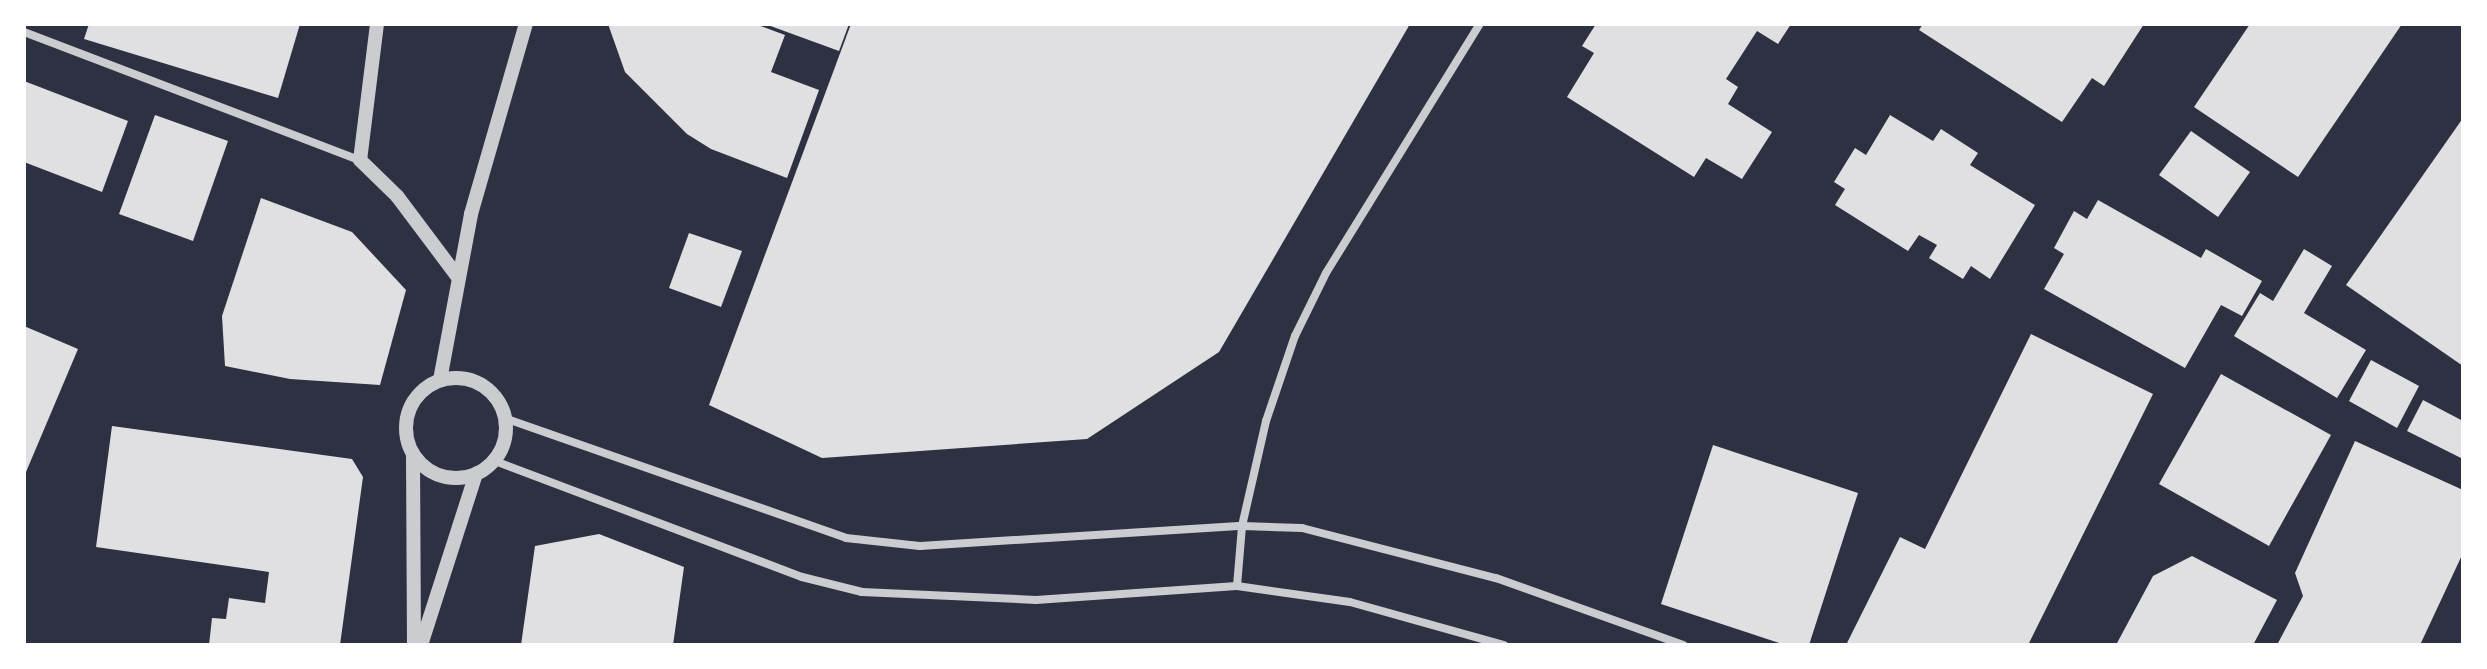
<!DOCTYPE html>
<html>
<head>
<meta charset="utf-8">
<style>
  body { margin:0 }
  #map { position:relative; width:2487px; height:669px; overflow:hidden; background:#2d3142; font-family:Poppins,sans-serif }
  div>[style] { position:absolute }
  .building>* { inset:0; background:#e0e0e3 }
  .minor>* { height:8px; margin:-4px; padding:0 4px; transform-origin:4px; border-radius:4px; background:#caccd0 }
  .tertiary>* { height:14px; margin:-7px; padding:0 7px; transform-origin:7px; border-radius:7px; background:#caccd0 }
  .tertiary>.ring { margin:-7px; padding:0; box-sizing:content-box; background:none; border:14px solid #caccd0; border-radius:50% }
  span { translate:-50% -50%; white-space:nowrap; text-align:center; line-height:1.15; -webkit-text-stroke:6px #fff; paint-order:stroke }
  .frame { position:absolute; inset:0; border:26px solid #fff; pointer-events:none }
</style>
</head>
<body>
<div id="map">
  <div class="building">
    <div style="clip-path:polygon(89px 24px,300px 24px,278px 98px,84px 39px)"></div>
    <div style="clip-path:polygon(608px 24px,755px 24px,785px 35px,771px 72px,819px 90px,787px 178px,711px 149px,687px 134px,625px 72px)"></div>
    <div style="clip-path:polygon(765px 24px,849px 24px,839px 51px)"></div>
    <div style="clip-path:polygon(851px 24px,1410px 24px,1219px 352px,1087px 439px,822px 458px,709px 405px)"></div>
    <div style="clip-path:polygon(1596px 24px,1791px 24px,1778px 44px,1757px 31px,1726px 79px,1738px 87px,1728px 104px,1772px 132px,1742px 179px,1706px 158px,1694px 177px,1567px 97px,1594px 53px,1582px 46px)"></div>
    <div style="clip-path:polygon(1923px 24px,2144px 24px,2104px 86px,2092px 78px,2062px 122px,1919px 30px)"></div>
    <div style="clip-path:polygon(2250px 24px,2402px 24px,2298px 177px,2194px 107px)"></div>
    <div style="clip-path:polygon(24px 81px,128px 121px,102px 192px,24px 162px)"></div>
    <div style="clip-path:polygon(155px 115px,228px 141px,193px 241px,119px 214px)"></div>
    <div style="clip-path:polygon(1890px 115px,1933px 141px,1941px 129px,1978px 153px,1970px 165px,2035px 205px,1990px 279px,1971px 266px,1963px 279px,1929px 258px,1937px 245px,1919px 235px,1908px 251px,1835px 205px,1845px 189px,1834px 182px,1855px 148px,1866px 155px)"></div>
    <div style="clip-path:polygon(2463px 118px,2463px 366px,2346px 285px)"></div>
    <div style="clip-path:polygon(2191px 131px,2250px 172px,2218px 217px,2159px 175px)"></div>
    <div style="clip-path:polygon(261px 198px,352px 232px,406px 290px,380px 385px,290px 379px,225px 366px,222px 316px)"></div>
    <div style="clip-path:polygon(2098px 200px,2201px 258px,2206px 249px,2262px 281px,2242px 316px,2221px 305px,2185px 368px,2044px 289px,2064px 254px,2054px 248px,2074px 211px,2087px 219px)"></div>
    <div style="clip-path:polygon(689px 233px,742px 251px,721px 307px,669px 288px)"></div>
    <div style="clip-path:polygon(2304px 249px,2332px 266px,2304px 313px,2366px 350px,2337px 398px,2234px 336px,2260px 293px,2273px 301px)"></div>
    <div style="clip-path:polygon(24px 326px,78px 349px,26px 472px,24px 471px)"></div>
    <div style="clip-path:polygon(2031px 334px,2153px 394px,2028px 645px,1847px 643px,1900px 537px,1925px 549px)"></div>
    <div style="clip-path:polygon(2371px 360px,2419px 386px,2397px 428px,2349px 401px)"></div>
    <div style="clip-path:polygon(2221px 374px,2331px 435px,2269px 546px,2159px 484px)"></div>
    <div style="clip-path:polygon(2423px 400px,2463px 421px,2463px 459px,2407px 431px)"></div>
    <div style="clip-path:polygon(112px 426px,352px 459px,363px 477px,340px 645px,209px 645px,212px 618px,226px 619px,229px 598px,265px 603px,269px 572px,96px 547px)"></div>
    <div style="clip-path:polygon(2355px 441px,2463px 490px,2463px 553px,2420px 645px,2277px 645px,2303px 596px,2295px 573px)"></div>
    <div style="clip-path:polygon(1713px 445px,1858px 493px,1809px 645px,1785px 645px,1661px 604px)"></div>
    <div style="clip-path:polygon(599px 534px,684px 567px,673px 645px,521px 645px,535px 546px)"></div>
    <div style="clip-path:polygon(2192px 556px,2277px 600px,2253px 645px,2116px 645px,2153px 576px)"></div>
  </div>
  <div class="minor">
    <div style="left:24px;top:32px;width:360px;rotate:20.9deg"></div>
    <div style="left:507px;top:419px;width:359px;rotate:19.3deg"></div>
    <div style="left:846px;top:538px;width:74px;rotate:6.2deg"></div>
    <div style="left:920px;top:546px;width:323px;rotate:-3.6deg"></div>
    <div style="left:1242px;top:526px;width:60px;rotate:1.9deg"></div>
    <div style="left:1302px;top:528px;width:200px;rotate:14.5deg"></div>
    <div style="left:1496px;top:578px;width:199px;rotate:19.7deg"></div>
    <div style="left:495px;top:461px;width:328px;rotate:20.7deg"></div>
    <div style="left:802px;top:577px;width:62px;rotate:14deg"></div>
    <div style="left:862px;top:592px;width:174px;rotate:2.6deg"></div>
    <div style="left:1036px;top:600px;width:201px;rotate:-4deg"></div>
    <div style="left:1237px;top:586px;width:114px;rotate:8.1deg"></div>
    <div style="left:1350px;top:602px;width:160px;rotate:15.6deg"></div>
    <div style="left:1237px;top:586px;width:60px;rotate:-85.2deg"></div>
    <div style="left:1242px;top:526px;width:108px;rotate:-77.1deg"></div>
    <div style="left:1266px;top:421px;width:90px;rotate:-71.2deg"></div>
    <div style="left:1295px;top:336px;width:70px;rotate:-63.8deg"></div>
    <div style="left:1326px;top:273px;width:293px;rotate:-58.3deg"></div>
  </div>
  <div class="tertiary">
    <div style="left:377px;top:24px;width:137px;rotate:97.1deg"></div>
    <div style="left:360px;top:160px;width:52px;rotate:44.2deg"></div>
    <div style="left:397px;top:196px;width:100px;rotate:53.1deg"></div>
    <div class="ring" style="left:406px;top:378px;width:86px;height:86px"></div>
    <div style="left:440px;top:380px;width:169px;rotate:-79.4deg"></div>
    <div style="left:471px;top:214px;width:198px;rotate:-73.9deg"></div>
    <div style="left:413px;top:455px;width:190px;rotate:89.7deg"></div>
    <div style="left:421px;top:645px;width:180px;rotate:-72.2deg"></div>
  </div>
  <div class="frame"></div>
</div>
</body>
</html>
